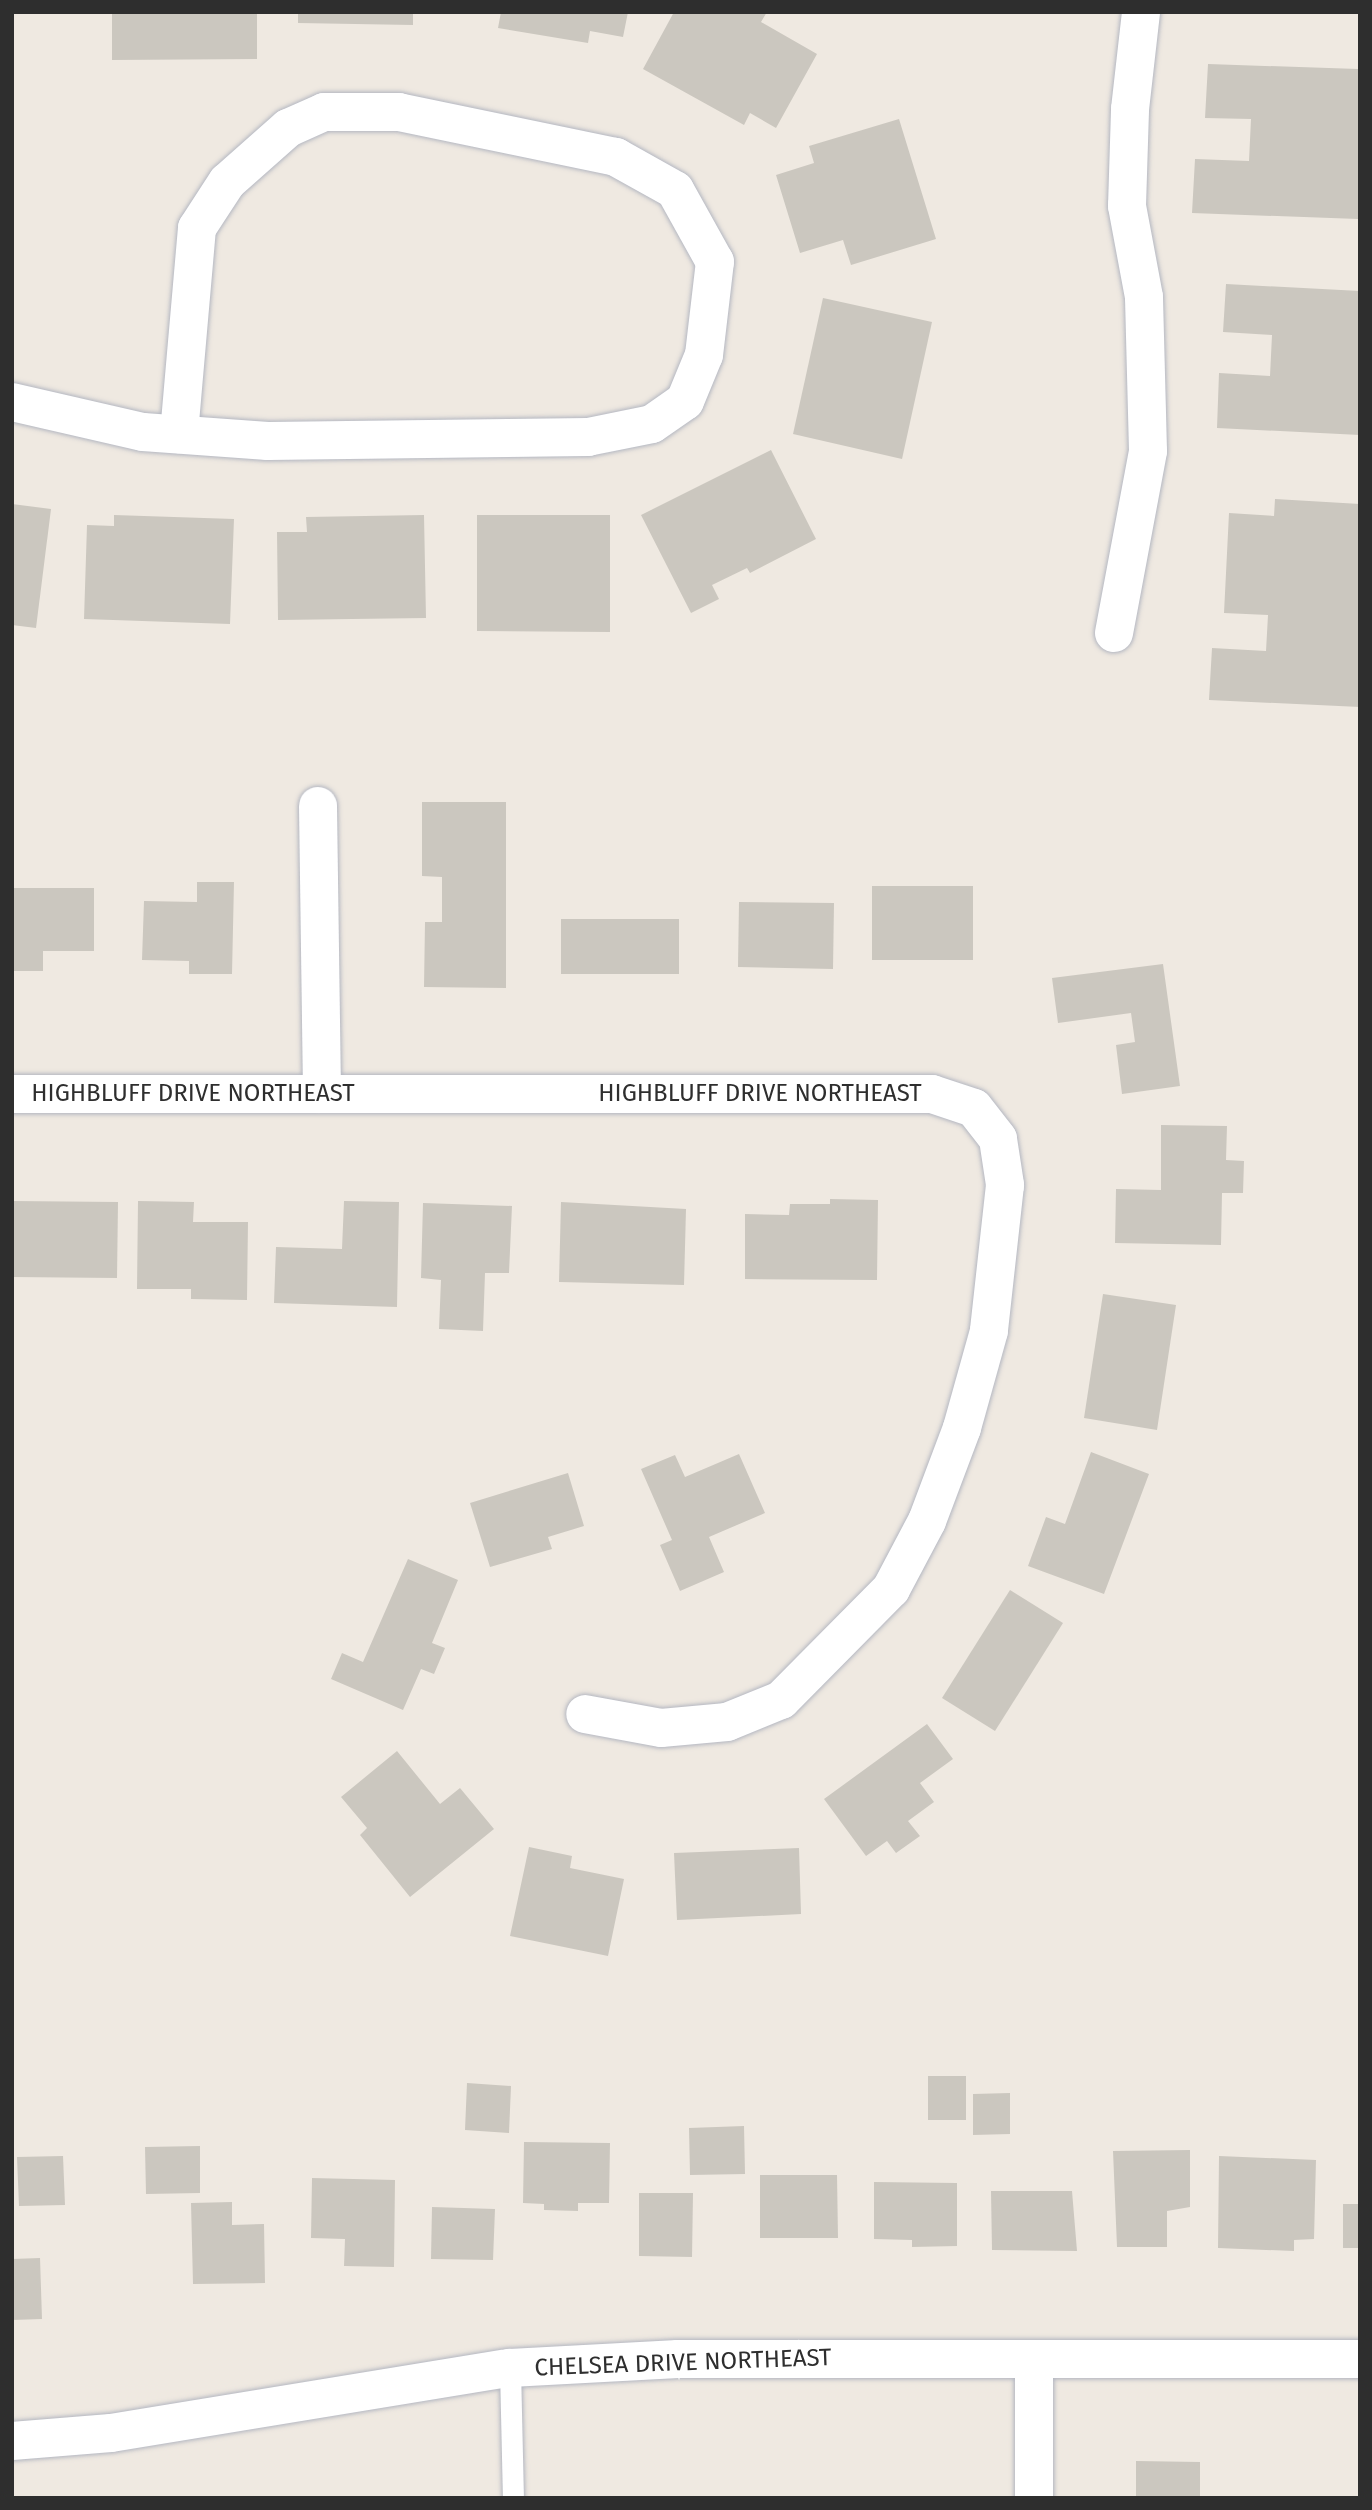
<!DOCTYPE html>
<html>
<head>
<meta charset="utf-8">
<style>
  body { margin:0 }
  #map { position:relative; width:1372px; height:2510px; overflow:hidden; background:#efe9e1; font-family:"Fira Sans",sans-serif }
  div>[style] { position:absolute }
  .building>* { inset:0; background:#cbc7bf }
  .roads { filter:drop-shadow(0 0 2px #b4b7c1) drop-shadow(0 0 2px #b4b7c1) }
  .service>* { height:21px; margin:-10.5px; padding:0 10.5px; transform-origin:10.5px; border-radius:10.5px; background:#fff }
  .minor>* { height:38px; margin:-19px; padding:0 19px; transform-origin:19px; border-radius:19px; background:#fff }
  span { translate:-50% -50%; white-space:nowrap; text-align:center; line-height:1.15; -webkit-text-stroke:7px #fff; paint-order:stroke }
  .street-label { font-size:24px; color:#2e2e2e }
  .frame { position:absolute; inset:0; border:14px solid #2e2e2e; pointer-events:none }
</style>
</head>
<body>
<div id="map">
  <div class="building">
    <div style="clip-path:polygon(112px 12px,257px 12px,257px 59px,112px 60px)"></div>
    <div style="clip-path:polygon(298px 12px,413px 12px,413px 25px,298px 23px)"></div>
    <div style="clip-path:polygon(501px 12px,628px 12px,623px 37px,590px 31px,588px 43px,498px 28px)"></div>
    <div style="clip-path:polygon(674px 12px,767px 12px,761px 22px,817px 54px,776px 128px,750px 113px,744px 125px,643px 69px)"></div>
    <div style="clip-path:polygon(1208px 64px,1358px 69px,1358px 219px,1192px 213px,1195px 159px,1249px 161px,1251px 119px,1205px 118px)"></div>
    <div style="clip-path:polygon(899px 119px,936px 239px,851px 265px,843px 240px,800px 253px,776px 175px,814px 163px,809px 146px)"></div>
    <div style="clip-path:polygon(1226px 284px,1360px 291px,1360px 435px,1217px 428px,1219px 373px,1270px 376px,1272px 335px,1223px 332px)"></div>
    <div style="clip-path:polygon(823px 298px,932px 322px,902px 459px,793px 434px)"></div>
    <div style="clip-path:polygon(771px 450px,816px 539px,750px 573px,747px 568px,712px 585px,719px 599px,691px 613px,641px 515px)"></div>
    <div style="clip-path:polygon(1275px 499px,1360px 504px,1360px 707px,1209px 700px,1212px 648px,1266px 651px,1268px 615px,1224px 613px,1229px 513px,1274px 516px)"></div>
    <div style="clip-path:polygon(12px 504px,51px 509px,36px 628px,12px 625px)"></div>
    <div style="clip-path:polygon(114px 515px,234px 519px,230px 624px,84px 619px,87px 525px,114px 526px)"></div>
    <div style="clip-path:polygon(424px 515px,426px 618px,278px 620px,277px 532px,307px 532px,306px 517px)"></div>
    <div style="clip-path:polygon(477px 515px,610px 515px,610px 632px,477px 631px)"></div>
    <div style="clip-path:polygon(422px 802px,506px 802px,506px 988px,424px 987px,425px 922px,442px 922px,442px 877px,422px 876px)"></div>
    <div style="clip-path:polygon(197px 882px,234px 882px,232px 974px,189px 974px,189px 961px,142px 960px,144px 901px,197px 902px)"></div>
    <div style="clip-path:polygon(872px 886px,973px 886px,973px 960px,872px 960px)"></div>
    <div style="clip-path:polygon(12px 888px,94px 888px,94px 951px,43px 951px,43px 971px,12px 971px)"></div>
    <div style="clip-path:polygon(739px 902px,834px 903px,833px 969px,738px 967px)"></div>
    <div style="clip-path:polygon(561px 919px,679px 919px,679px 974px,561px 974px)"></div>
    <div style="clip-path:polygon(1163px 964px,1180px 1086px,1122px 1094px,1116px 1045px,1135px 1042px,1131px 1013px,1058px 1023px,1052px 978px)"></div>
    <div style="clip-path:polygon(1161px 1125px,1227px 1126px,1226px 1160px,1244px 1161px,1243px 1193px,1222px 1193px,1221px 1245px,1115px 1243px,1116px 1189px,1161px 1190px)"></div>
    <div style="clip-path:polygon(830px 1199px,878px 1200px,877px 1280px,745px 1279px,745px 1214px,789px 1215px,790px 1204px,830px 1204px)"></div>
    <div style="clip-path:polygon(12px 1201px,118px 1202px,117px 1278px,12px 1277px)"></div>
    <div style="clip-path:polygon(138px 1201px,194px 1202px,193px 1222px,248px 1222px,247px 1300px,191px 1299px,191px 1289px,137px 1289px)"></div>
    <div style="clip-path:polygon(344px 1201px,399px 1202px,397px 1307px,274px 1303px,276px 1247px,342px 1249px)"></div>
    <div style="clip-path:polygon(561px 1202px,686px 1209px,684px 1285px,559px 1282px)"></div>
    <div style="clip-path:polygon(423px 1203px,512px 1206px,509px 1273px,485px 1273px,483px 1331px,439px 1329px,441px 1280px,421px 1278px)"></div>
    <div style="clip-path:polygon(1103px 1294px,1176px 1305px,1157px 1430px,1084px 1418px)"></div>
    <div style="clip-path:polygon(1091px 1452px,1149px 1474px,1104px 1594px,1028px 1566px,1046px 1517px,1065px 1524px)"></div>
    <div style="clip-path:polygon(739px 1454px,765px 1513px,709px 1537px,724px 1572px,680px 1591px,660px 1545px,672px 1540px,641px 1469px,675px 1455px,685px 1477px)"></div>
    <div style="clip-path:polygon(568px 1473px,584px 1526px,548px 1537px,552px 1549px,490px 1567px,470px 1503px)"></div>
    <div style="clip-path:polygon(408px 1559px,458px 1580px,432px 1643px,445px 1648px,434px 1674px,421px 1669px,403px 1710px,331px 1679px,342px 1653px,363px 1662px)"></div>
    <div style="clip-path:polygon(1010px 1590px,1063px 1623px,995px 1731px,942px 1698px)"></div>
    <div style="clip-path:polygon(927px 1724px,953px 1759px,920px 1783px,934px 1802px,908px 1821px,920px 1836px,896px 1853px,887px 1841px,866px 1856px,824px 1799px)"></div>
    <div style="clip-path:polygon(397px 1751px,440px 1804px,460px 1788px,494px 1829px,410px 1897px,360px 1835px,367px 1828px,341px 1797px)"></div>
    <div style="clip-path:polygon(529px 1847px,572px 1856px,570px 1868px,624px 1879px,608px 1956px,510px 1936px)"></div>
    <div style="clip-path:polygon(799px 1848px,801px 1914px,677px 1920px,674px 1853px)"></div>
    <div style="clip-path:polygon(928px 2076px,966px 2076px,966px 2120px,928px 2120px)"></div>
    <div style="clip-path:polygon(467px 2083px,511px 2086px,509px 2133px,465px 2130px)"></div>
    <div style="clip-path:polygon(1010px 2093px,1010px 2134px,973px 2135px,973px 2094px)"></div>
    <div style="clip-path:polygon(744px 2126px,745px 2174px,690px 2175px,689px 2128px)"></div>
    <div style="clip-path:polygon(524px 2142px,610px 2143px,609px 2203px,578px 2203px,578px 2211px,544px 2210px,544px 2204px,523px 2203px)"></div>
    <div style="clip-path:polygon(200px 2146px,200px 2193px,146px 2194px,145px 2147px)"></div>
    <div style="clip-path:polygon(1190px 2150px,1190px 2207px,1167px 2211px,1167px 2247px,1117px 2247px,1113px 2151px)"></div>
    <div style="clip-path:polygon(63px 2156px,65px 2205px,19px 2206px,17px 2157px)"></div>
    <div style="clip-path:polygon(1219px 2156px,1316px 2160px,1314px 2239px,1294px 2240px,1294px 2251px,1218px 2248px)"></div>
    <div style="clip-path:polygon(760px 2175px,837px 2175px,838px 2238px,760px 2238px)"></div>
    <div style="clip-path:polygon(312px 2178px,395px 2180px,394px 2267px,344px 2266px,345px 2239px,311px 2238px)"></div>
    <div style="clip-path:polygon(874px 2182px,957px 2183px,957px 2246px,912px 2247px,912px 2240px,874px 2239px)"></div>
    <div style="clip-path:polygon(991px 2191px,1072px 2191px,1077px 2251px,992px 2250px)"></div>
    <div style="clip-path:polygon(639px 2193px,693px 2193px,692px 2257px,639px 2256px)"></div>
    <div style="clip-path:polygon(232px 2202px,232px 2225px,264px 2224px,265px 2283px,193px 2284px,191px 2203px)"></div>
    <div style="clip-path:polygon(1343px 2204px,1360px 2204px,1360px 2248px,1343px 2248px)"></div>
    <div style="clip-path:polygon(432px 2207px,495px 2209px,493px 2260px,431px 2259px)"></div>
    <div style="clip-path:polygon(40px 2258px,42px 2319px,12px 2320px,12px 2259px)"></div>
    <div style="clip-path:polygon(1136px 2461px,1200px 2462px,1200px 2498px,1136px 2498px)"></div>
  </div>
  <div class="roads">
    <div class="service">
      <div style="left:510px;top:2368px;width:130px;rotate:88.7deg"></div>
    </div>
    <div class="minor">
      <div style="left:12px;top:402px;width:134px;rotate:12.9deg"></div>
      <div style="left:143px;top:432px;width:125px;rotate:4.1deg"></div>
      <div style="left:268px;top:441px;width:320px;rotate:-0.7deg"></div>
      <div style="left:588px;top:437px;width:65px;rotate:-11.5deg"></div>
      <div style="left:652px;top:424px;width:40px;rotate:-34.9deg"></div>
      <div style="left:685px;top:401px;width:50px;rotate:-67.6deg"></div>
      <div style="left:704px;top:355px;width:94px;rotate:-83.3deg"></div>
      <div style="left:715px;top:262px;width:82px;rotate:-119.1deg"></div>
      <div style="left:675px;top:190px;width:68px;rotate:-150.8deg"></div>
      <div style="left:616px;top:157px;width:222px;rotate:-168.3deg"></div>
      <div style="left:399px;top:112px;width:75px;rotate:180deg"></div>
      <div style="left:324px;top:112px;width:39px;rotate:156deg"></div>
      <div style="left:288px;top:128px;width:81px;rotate:138.5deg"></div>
      <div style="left:227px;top:182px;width:55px;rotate:123.1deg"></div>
      <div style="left:197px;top:228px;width:207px;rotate:95deg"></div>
      <div style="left:1114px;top:633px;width:185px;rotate:-79.4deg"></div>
      <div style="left:1148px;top:451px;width:154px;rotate:-91.5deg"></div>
      <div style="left:1144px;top:297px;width:93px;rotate:-100.6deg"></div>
      <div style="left:1127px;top:206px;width:97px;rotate:-88.2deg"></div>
      <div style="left:1130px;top:109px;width:98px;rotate:-83.5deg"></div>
      <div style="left:318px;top:806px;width:288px;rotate:89.2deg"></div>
      <div style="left:12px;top:1094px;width:920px"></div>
      <div style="left:932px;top:1094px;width:44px;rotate:18.4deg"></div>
      <div style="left:974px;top:1108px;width:39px;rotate:52deg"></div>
      <div style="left:998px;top:1139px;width:47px;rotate:81.3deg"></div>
      <div style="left:1005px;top:1185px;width:147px;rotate:96.3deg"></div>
      <div style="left:989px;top:1331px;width:101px;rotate:105.6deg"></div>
      <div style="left:962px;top:1428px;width:99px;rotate:110.6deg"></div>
      <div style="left:927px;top:1521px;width:77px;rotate:117.9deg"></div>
      <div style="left:891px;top:1589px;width:156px;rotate:134.7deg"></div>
      <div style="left:781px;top:1700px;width:58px;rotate:157.8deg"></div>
      <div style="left:727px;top:1722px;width:66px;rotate:174.8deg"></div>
      <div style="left:661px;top:1728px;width:77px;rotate:-169.6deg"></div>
      <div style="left:12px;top:2441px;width:99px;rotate:-4.6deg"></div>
      <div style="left:111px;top:2433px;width:404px;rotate:-9.3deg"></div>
      <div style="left:510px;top:2368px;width:168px;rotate:-3.1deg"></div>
      <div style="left:678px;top:2359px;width:682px"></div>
      <div style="left:1034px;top:2498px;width:139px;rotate:-90deg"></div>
    </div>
  </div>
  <div class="street-label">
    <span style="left:193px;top:1094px">HIGHBLUFF DRIVE NORTHEAST</span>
    <span style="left:760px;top:1094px">HIGHBLUFF DRIVE NORTHEAST</span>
    <span style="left:683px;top:2363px;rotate:-2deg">CHELSEA DRIVE NORTHEAST</span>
  </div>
  <div class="frame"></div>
</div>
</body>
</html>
